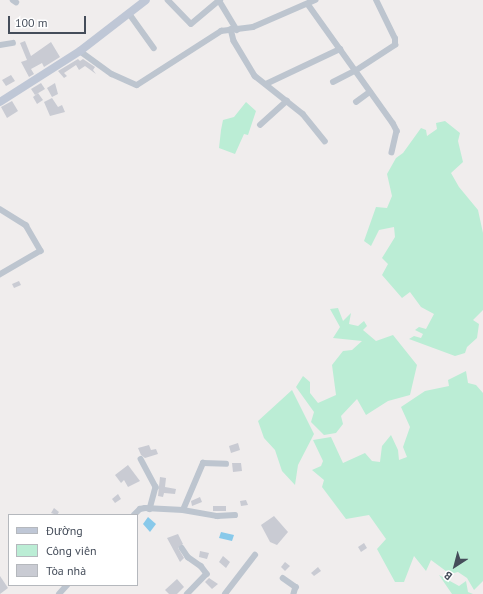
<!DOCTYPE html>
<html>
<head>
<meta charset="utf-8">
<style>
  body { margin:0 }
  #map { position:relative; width:483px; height:594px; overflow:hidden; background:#f0eded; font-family:"PT Sans",sans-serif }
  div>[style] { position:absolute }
  .green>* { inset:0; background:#bbedd5 }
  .water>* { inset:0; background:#88c9ea }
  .building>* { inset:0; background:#c9cbd3 }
  .street>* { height:5.5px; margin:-2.75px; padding:0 2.75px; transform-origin:2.75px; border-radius:2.75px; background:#bdc5cf }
  .secondary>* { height:8px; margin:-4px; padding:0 4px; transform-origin:4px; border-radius:4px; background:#bfc7d6 }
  span { translate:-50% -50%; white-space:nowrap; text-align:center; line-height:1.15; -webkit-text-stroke:3px #fff; paint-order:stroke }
  .legend { position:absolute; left:8px; top:514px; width:130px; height:72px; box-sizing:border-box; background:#fff; border:1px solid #b5b8bd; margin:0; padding:5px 7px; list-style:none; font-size:12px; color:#454d5a }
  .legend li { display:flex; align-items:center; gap:8px; height:20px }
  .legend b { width:20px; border:1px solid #b5b8bd }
  .north { position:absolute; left:435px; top:546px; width:40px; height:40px; -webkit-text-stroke:3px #fff; paint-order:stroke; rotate:216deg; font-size:11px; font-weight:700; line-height:16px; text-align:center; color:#454d5a }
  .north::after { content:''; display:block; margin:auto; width:14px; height:18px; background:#454d5a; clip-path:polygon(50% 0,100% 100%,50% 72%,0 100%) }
  .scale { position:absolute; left:8px; top:16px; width:78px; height:18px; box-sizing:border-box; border:2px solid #454d5a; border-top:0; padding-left:5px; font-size:12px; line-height:14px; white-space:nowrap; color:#454d5a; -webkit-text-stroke:3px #fff; paint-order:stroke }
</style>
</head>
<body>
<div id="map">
  <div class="green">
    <div style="clip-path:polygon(246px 102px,256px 111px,248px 135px,244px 134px,235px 154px,219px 148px,221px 130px,223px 120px,234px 117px)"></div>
    <div style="clip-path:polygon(445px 121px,460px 133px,458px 141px,463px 162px,451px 173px,459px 187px,478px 210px,483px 233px,483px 310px,473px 320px,479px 324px,477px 338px,467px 347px,465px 353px,455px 356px,409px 339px,414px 336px,421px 338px,423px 334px,415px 330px,419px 327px,426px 329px,434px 314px,421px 307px,410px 292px,402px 298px,382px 275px,388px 264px,382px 258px,395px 237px,394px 227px,379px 230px,371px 246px,364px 241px,376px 207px,387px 208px,392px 196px,387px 174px,396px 158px,403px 153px,421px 128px,426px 130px,427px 136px,437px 129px,436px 123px)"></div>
    <div style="clip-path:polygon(338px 308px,343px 321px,351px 313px,349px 324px,358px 326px,364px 321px,367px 326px,363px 330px,376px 341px,393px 335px,417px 365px,410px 395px,388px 401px,366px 415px,357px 399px,341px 416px,343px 424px,336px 433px,324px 435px,311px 422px,314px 412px,296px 387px,303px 376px,310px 382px,310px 393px,318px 403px,336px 395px,332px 365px,343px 351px,352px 350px,362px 341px,333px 338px,340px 327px,330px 309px)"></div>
    <div style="clip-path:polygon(466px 371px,468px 383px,476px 385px,483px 393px,483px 581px,474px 590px,467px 578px,458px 572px,450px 574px,431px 560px,426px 571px,414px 556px,404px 582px,395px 582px,377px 549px,386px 539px,369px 515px,346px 519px,322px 487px,324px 480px,312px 470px,321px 466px,323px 461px,313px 440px,331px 437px,343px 463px,365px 453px,372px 461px,380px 462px,382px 446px,391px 435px,398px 450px,399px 460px,407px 457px,403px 447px,410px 427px,401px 407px,425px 391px,449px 386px,448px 380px)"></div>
    <div style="clip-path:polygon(292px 390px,314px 434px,298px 465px,295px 485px,282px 471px,275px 450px,264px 438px,258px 421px)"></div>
    <div style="clip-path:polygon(439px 575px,459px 586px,466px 581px,468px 592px,473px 594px,452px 594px)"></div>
  </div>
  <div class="water">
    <div style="clip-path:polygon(148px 517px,156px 524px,150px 532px,143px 524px)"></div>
    <div style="clip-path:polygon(221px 532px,234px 535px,232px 541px,219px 538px)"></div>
  </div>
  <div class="building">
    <div style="clip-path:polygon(25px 41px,31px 56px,51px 42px,60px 57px,44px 67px,42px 63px,31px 69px,34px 74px,29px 77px,21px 62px,27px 60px,20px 43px)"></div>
    <div style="clip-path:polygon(78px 59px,80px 61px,83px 59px,95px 67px,93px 70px,96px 74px,85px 66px,79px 70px,76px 65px,64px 73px,67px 76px,64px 78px,58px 71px)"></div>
    <div style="clip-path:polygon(11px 75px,15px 81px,6px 86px,2px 80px)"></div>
    <div style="clip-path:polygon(41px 83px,45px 89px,35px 95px,31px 89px)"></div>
    <div style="clip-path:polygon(55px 83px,58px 94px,52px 97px,47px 88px)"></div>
    <div style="clip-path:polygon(38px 93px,43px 100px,37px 104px,33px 97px)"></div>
    <div style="clip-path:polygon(52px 98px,58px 107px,62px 105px,65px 112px,50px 116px,44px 102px)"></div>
    <div style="clip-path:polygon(12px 101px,18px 111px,7px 118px,1px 107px)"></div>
    <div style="clip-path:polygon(19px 281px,21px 285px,14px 288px,12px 284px)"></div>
    <div style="clip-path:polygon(238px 443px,240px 450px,231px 453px,229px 446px)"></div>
    <div style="clip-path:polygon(149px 445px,151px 450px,156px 449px,158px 454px,145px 458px,141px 455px,138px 448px)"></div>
    <div style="clip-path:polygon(232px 463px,241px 463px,242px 471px,233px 472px)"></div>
    <div style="clip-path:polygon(128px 465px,140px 481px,128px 487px,124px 480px,121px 483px,115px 475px)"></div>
    <div style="clip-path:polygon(160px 477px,166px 478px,165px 487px,176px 489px,175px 494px,164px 493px,163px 497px,158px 496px)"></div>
    <div style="clip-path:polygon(118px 494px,121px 499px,115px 503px,112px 499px)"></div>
    <div style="clip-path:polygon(200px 497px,202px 502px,192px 506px,191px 501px)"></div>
    <div style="clip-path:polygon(246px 500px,248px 505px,241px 506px,240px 501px)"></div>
    <div style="clip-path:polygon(213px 506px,226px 506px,226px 511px,213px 511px)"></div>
    <div style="clip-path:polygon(54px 508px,59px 512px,57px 515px,51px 513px)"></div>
    <div style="clip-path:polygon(274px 516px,288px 532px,277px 545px,270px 542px,261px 525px)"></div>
    <div style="clip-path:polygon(178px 534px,183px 544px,178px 548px,184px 558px,180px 562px,167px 538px)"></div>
    <div style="clip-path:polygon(364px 543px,367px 548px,361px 552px,358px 547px)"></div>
    <div style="clip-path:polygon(200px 551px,209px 553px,207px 559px,199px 557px)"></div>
    <div style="clip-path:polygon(223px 556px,230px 562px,226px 568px,219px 562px)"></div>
    <div style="clip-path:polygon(285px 562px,290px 566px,285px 571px,281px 567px)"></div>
    <div style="clip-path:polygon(318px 567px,321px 571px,314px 576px,311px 573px)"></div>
    <div style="clip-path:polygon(0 576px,8px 588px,0 594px)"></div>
    <div style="clip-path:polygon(209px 578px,218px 584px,212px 589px,205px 582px)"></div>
    <div style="clip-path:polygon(177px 579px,184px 587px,177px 594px,169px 594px,165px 590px)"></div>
  </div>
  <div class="street">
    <div style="left:13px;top:0;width:4px;rotate:34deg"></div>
    <div style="left:168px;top:0;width:33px;rotate:46deg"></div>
    <div style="left:191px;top:24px;width:38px;rotate:-40deg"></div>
    <div style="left:219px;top:0;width:35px;rotate:59deg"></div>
    <div style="left:308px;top:4px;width:146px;rotate:54.5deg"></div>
    <div style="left:393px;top:123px;width:9px;rotate:63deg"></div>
    <div style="left:397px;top:131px;width:22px;rotate:103deg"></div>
    <div style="left:129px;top:13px;width:43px;rotate:54.5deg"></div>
    <div style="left:231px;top:29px;width:12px;rotate:76deg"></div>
    <div style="left:234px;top:41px;width:41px;rotate:59deg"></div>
    <div style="left:255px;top:76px;width:61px;rotate:38.4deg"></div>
    <div style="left:303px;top:114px;width:35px;rotate:51deg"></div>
    <div style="left:0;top:45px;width:13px;rotate:-9deg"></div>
    <div style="left:80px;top:51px;width:39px;rotate:36deg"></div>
    <div style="left:112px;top:74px;width:27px;rotate:24deg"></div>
    <div style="left:137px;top:85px;width:100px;rotate:-32.7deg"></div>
    <div style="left:221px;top:31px;width:32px;rotate:-7deg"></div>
    <div style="left:253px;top:27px;width:68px;rotate:-23.5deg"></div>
    <div style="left:333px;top:82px;width:25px;rotate:-27deg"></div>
    <div style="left:355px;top:71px;width:48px;rotate:-33deg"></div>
    <div style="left:395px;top:45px;width:6px;rotate:-90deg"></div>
    <div style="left:395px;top:39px;width:43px;rotate:-116deg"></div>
    <div style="left:266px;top:84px;width:82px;rotate:-25.3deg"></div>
    <div style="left:356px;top:102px;width:17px;rotate:-36deg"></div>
    <div style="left:260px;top:125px;width:36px;rotate:-42deg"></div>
    <div style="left:0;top:209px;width:31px;rotate:32deg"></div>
    <div style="left:26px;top:225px;width:30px;rotate:60deg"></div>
    <div style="left:41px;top:251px;width:48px;rotate:149.7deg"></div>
    <div style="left:141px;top:459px;width:32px;rotate:62deg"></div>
    <div style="left:156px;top:487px;width:23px;rotate:105deg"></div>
    <div style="left:183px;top:510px;width:51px;rotate:-66.9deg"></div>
    <div style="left:203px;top:463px;width:23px;rotate:2deg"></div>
    <div style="left:134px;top:515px;width:8px;rotate:-45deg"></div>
    <div style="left:140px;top:509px;width:5px;rotate:-11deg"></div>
    <div style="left:145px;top:508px;width:38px;rotate:3deg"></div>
    <div style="left:183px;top:510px;width:35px;rotate:10deg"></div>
    <div style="left:217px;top:516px;width:18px;rotate:-3deg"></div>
    <div style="left:182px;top:548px;width:11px;rotate:56deg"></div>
    <div style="left:188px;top:557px;width:16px;rotate:35deg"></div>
    <div style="left:201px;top:566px;width:10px;rotate:53deg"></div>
    <div style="left:207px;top:574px;width:28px;rotate:134deg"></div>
    <div style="left:283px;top:578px;width:16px;rotate:35deg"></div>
    <div style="left:296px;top:587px;width:7px;rotate:106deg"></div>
    <div style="left:59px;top:594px;width:12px;rotate:-48deg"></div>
    <div style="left:225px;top:594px;width:49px;rotate:-52.4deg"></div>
  </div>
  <div class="secondary">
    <div style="left:0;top:102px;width:95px;rotate:-32.5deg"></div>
    <div style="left:80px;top:51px;width:83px;rotate:-37.7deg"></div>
  </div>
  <ul class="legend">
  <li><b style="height:5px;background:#bfc7d6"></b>Đường</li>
  <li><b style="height:11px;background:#bbedd5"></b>Công viên</li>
  <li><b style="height:11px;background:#c9cbd3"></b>Tòa nhà</li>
  </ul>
  <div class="north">B</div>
  <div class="scale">100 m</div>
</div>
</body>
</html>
